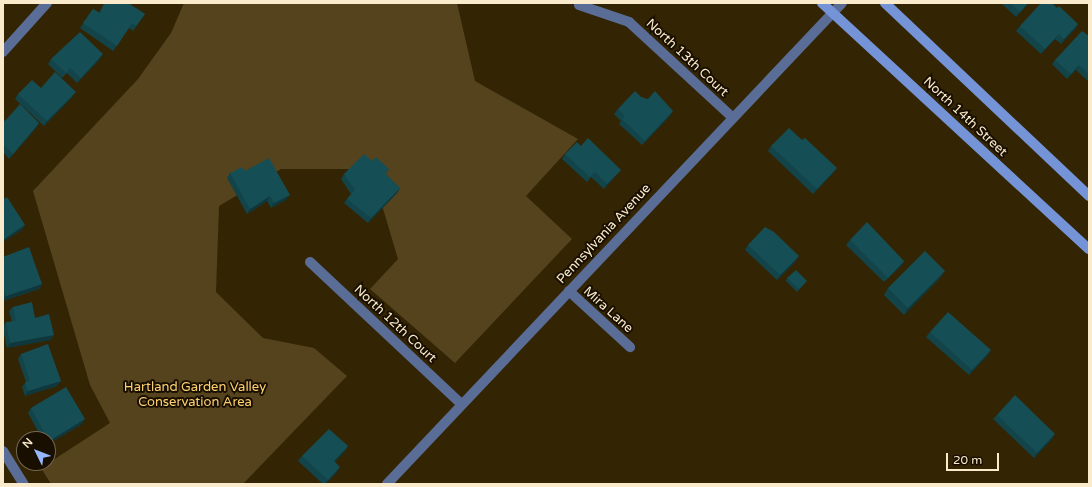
<!DOCTYPE html>
<html>
<head>
<meta charset="utf-8">
<style>
  body { margin:0 }
  #map { position:relative; width:1092px; height:487px; overflow:hidden; background:#332504; font-family:"Varela Round",sans-serif }
  div>[style] { position:absolute }
  .green>* { inset:0; background:#54431d }
  .street>* { height:10px; margin:-5px; padding:0 5px; transform-origin:5px; border-radius:5px; background:#5a6d97 }
  .secondary>* { height:10px; margin:-5px; padding:0 5px; transform-origin:5px; border-radius:5px; background:#7594d7 }
  .wall>* { inset:0; background:#124449 }
  .shaded-wall>* { inset:0; background:#0f373c }
  .building>* { inset:0; background:#154f55 }
  span { translate:-50% -50%; white-space:nowrap; text-align:center; line-height:1.15; -webkit-text-stroke:4px #190f00; paint-order:stroke }
  .street-label { font-size:13px; color:#f9ebcc }
  .park-label { font-size:13px; color:#ffd270 }
  .frame { position:absolute; inset:0; border:4px solid #f9ebcc; pointer-events:none }
  .north { position:absolute; left:16px; top:431px; width:40px; height:40px; box-sizing:border-box; background:#190f00; border:1px solid #736752; border-radius:50%; rotate:313deg; font-size:11px; font-weight:700; line-height:16px; text-align:center; color:#f9ebcc }
  .north::after { content:''; display:block; margin:auto; width:14px; height:18px; background:#96b6fd; clip-path:polygon(50% 0,100% 100%,50% 72%,0 100%) }
  .scale { position:absolute; left:946px; top:453px; width:53px; height:18px; box-sizing:border-box; border:2px solid #f9ebcc; border-top:0; padding-left:5px; font-size:12px; line-height:14px; white-space:nowrap; color:#f9ebcc; -webkit-text-stroke:3px #190f00; paint-order:stroke }
</style>
</head>
<body>
<div id="map">
  <div class="green">
    <div style="clip-path:polygon(184px 3px,457px 3px,475px 81px,578px 139px,526px 196px,572px 239px,455px 363px,370px 289px,398px 259px,381px 202px,348px 169px,281px 169px,219px 206px,216px 292px,263px 338px,314px 348px,347px 376px,243px 484px,51px 484px,41px 468px,110px 423px,90px 385px,33px 191px,138px 79px,171px 33px)"></div>
  </div>
  <div class="street">
    <div style="left:579px;top:5px;width:53px;rotate:18.8deg"></div>
    <div style="left:629px;top:22px;width:140px;rotate:42.7deg"></div>
    <div style="left:3px;top:52px;width:66px;rotate:-48.1deg"></div>
    <div style="left:310px;top:262px;width:207px;rotate:43.2deg"></div>
    <div style="left:569px;top:291px;width:83px;rotate:42.6deg"></div>
    <div style="left:3px;top:451px;width:39px;rotate:58deg"></div>
    <div style="left:387px;top:484px;width:662px;rotate:-46.59deg"></div>
  </div>
  <div class="secondary">
    <div style="left:822px;top:3px;width:363px;rotate:42.7deg"></div>
    <div style="left:885px;top:3px;width:281px;rotate:43.4deg"></div>
  </div>
  <div class="wall">
    <div style="clip-path:polygon(104px 3px,128px 3px,145px 14px,133px 31px,129px 28px,113px 51px,80px 28px,93px 9px,99px 13px)"></div>
    <div style="clip-path:polygon(1001px 3px,1029px 3px,1016px 17px)"></div>
    <div style="clip-path:polygon(1078px 24px,1075px 29px,1061px 44px,1055px 39px,1041px 54px,1016px 31px,1020px 26px)"></div>
    <div style="clip-path:polygon(1089px 36px,1089px 82px,1076px 70px,1067px 79px,1052px 64px,1055px 60px)"></div>
    <div style="clip-path:polygon(51px 59px,100px 59px,77px 83px,67px 73px,62px 78px,48px 64px)"></div>
    <div style="clip-path:polygon(41px 88px,72px 97px,44px 126px,15px 99px,18px 94px)"></div>
    <div style="clip-path:polygon(641px 97px,670px 116px,642px 145px,619px 124px,621px 121px,614px 114px,618px 109px)"></div>
    <div style="clip-path:polygon(3px 120px,5px 121px,39px 123px,36px 128px,9px 159px,3px 152px)"></div>
    <div style="clip-path:polygon(581px 146px,621px 170px,617px 174px,604px 189px,591px 177px,587px 182px,562px 159px,565px 154px)"></div>
    <div style="clip-path:polygon(771px 146px,833px 173px,813px 194px,768px 151px)"></div>
    <div style="clip-path:polygon(372px 161px,389px 169px,385px 174px,400px 188px,397px 193px,368px 223px,344px 203px,351px 194px,341px 179px,344px 174px)"></div>
    <div style="clip-path:polygon(245px 171px,286px 200px,271px 208px,267px 201px,247px 214px,227px 178px,230px 173px)"></div>
    <div style="clip-path:polygon(850px 240px,904px 261px,901px 266px,884px 282px,846px 245px)"></div>
    <div style="clip-path:polygon(748px 245px,796px 261px,777px 280px,745px 250px)"></div>
    <div style="clip-path:polygon(3px 257px,42px 284px,39px 289px,3px 301px)"></div>
    <div style="clip-path:polygon(787px 278px,805px 283px,797px 292px,786px 281px)"></div>
    <div style="clip-path:polygon(940px 278px,904px 315px,884px 295px,888px 288px)"></div>
    <div style="clip-path:polygon(13px 307px,35px 318px,54px 335px,50px 340px,7px 348px,3px 330px,3px 326px,6px 322px,12px 322px,9px 311px)"></div>
    <div style="clip-path:polygon(930px 332px,988px 355px,969px 375px,926px 337px)"></div>
    <div style="clip-path:polygon(21px 354px,61px 381px,57px 386px,25px 396px,22px 387px,26px 382px,18px 359px)"></div>
    <div style="clip-path:polygon(31px 408px,82px 424px,48px 444px,48px 439px,42px 439px,28px 413px)"></div>
    <div style="clip-path:polygon(997px 415px,1052px 439px,1034px 458px,993px 419px)"></div>
    <div style="clip-path:polygon(348px 446px,345px 451px,335px 462px,337px 472px,325px 484px,323px 484px,298px 461px,302px 456px)"></div>
  </div>
  <div class="shaded-wall">
    <div style="clip-path:polygon(1028px 3px,1029px 3px,1016px 17px,1020px 12px)"></div>
    <div style="clip-path:polygon(1078px 24px,1075px 29px,1061px 44px,1064px 39px)"></div>
    <div style="clip-path:polygon(1059px 34px,1055px 39px,1041px 54px,1045px 49px)"></div>
    <div style="clip-path:polygon(103px 54px,100px 59px,77px 83px,81px 78px)"></div>
    <div style="clip-path:polygon(1079px 65px,1076px 70px,1067px 79px,1071px 74px)"></div>
    <div style="clip-path:polygon(76px 92px,72px 97px,44px 126px,47px 121px)"></div>
    <div style="clip-path:polygon(673px 111px,670px 116px,642px 145px,645px 141px)"></div>
    <div style="clip-path:polygon(39px 123px,36px 128px,9px 159px,13px 154px)"></div>
    <div style="clip-path:polygon(837px 168px,833px 173px,813px 194px,817px 189px)"></div>
    <div style="clip-path:polygon(621px 170px,617px 174px,604px 189px,607px 184px)"></div>
    <div style="clip-path:polygon(400px 188px,397px 193px,368px 223px,371px 218px)"></div>
    <div style="clip-path:polygon(290px 195px,286px 200px,271px 208px,274px 203px)"></div>
    <div style="clip-path:polygon(270px 196px,267px 201px,247px 214px,250px 209px)"></div>
    <div style="clip-path:polygon(25px 225px,22px 230px,3px 242px,3px 240px)"></div>
    <div style="clip-path:polygon(799px 256px,796px 261px,777px 280px,780px 275px)"></div>
    <div style="clip-path:polygon(904px 261px,901px 266px,884px 282px,888px 278px)"></div>
    <div style="clip-path:polygon(945px 271px,940px 278px,904px 315px,908px 308px)"></div>
    <div style="clip-path:polygon(42px 284px,39px 289px,3px 301px,6px 296px)"></div>
    <div style="clip-path:polygon(54px 335px,50px 340px,7px 348px,10px 343px)"></div>
    <div style="clip-path:polygon(991px 350px,988px 355px,969px 375px,972px 370px)"></div>
    <div style="clip-path:polygon(61px 381px,57px 386px,25px 396px,28px 391px)"></div>
    <div style="clip-path:polygon(85px 419px,82px 424px,48px 444px,49px 441px)"></div>
    <div style="clip-path:polygon(1055px 434px,1052px 439px,1034px 458px,1037px 453px)"></div>
    <div style="clip-path:polygon(348px 446px,345px 451px,331px 466px,334px 461px)"></div>
    <div style="clip-path:polygon(340px 467px,337px 472px,325px 484px,328px 480px)"></div>
  </div>
  <div class="building">
    <div style="clip-path:polygon(105px 3px,128px 3px,145px 14px,136px 26px,132px 23px,117px 46px,83px 23px,93px 9px,100px 13px)"></div>
    <div style="clip-path:polygon(1010px 3px,1028px 3px,1020px 12px)"></div>
    <div style="clip-path:polygon(1041px 3px,1052px 3px,1057px 8px,1059px 6px,1078px 24px,1064px 39px,1059px 34px,1045px 49px,1020px 26px)"></div>
    <div style="clip-path:polygon(1082px 31px,1089px 36px,1089px 74px,1079px 65px,1071px 74px,1055px 60px)"></div>
    <div style="clip-path:polygon(80px 32px,103px 54px,81px 78px,70px 68px,66px 73px,51px 59px)"></div>
    <div style="clip-path:polygon(55px 72px,76px 92px,47px 121px,18px 94px,32px 80px,41px 88px)"></div>
    <div style="clip-path:polygon(635px 91px,641px 97px,648px 99px,655px 91px,673px 111px,645px 141px,622px 119px,625px 116px,618px 109px)"></div>
    <div style="clip-path:polygon(20px 104px,39px 123px,13px 154px,3px 144px,3px 120px,5px 121px)"></div>
    <div style="clip-path:polygon(789px 128px,802px 140px,805px 138px,837px 168px,817px 189px,771px 146px)"></div>
    <div style="clip-path:polygon(588px 138px,621px 170px,607px 184px,595px 172px,590px 177px,565px 154px,577px 142px,581px 146px)"></div>
    <div style="clip-path:polygon(364px 154px,372px 161px,376px 157px,389px 169px,385px 173px,400px 188px,371px 218px,347px 199px,355px 190px,344px 174px)"></div>
    <div style="clip-path:polygon(269px 158px,290px 195px,274px 203px,270px 196px,250px 209px,230px 173px,242px 167px,245px 171px)"></div>
    <div style="clip-path:polygon(7px 197px,25px 225px,3px 240px,3px 200px)"></div>
    <div style="clip-path:polygon(867px 222px,904px 261px,888px 278px,850px 240px)"></div>
    <div style="clip-path:polygon(765px 227px,774px 232px,799px 256px,780px 275px,748px 245px)"></div>
    <div style="clip-path:polygon(29px 247px,42px 284px,6px 296px,4px 289px,3px 289px,3px 257px)"></div>
    <div style="clip-path:polygon(925px 251px,945px 271px,908px 308px,888px 288px)"></div>
    <div style="clip-path:polygon(796px 270px,807px 281px,799px 289px,787px 278px)"></div>
    <div style="clip-path:polygon(32px 302px,35px 318px,49px 314px,54px 335px,10px 343px,6px 322px,16px 321px,13px 307px)"></div>
    <div style="clip-path:polygon(948px 312px,991px 350px,972px 370px,930px 332px)"></div>
    <div style="clip-path:polygon(48px 344px,61px 381px,28px 391px,25px 382px,30px 381px,21px 354px)"></div>
    <div style="clip-path:polygon(66px 387px,85px 419px,49px 441px,31px 408px)"></div>
    <div style="clip-path:polygon(1015px 395px,1055px 434px,1037px 453px,997px 415px)"></div>
    <div style="clip-path:polygon(329px 429px,348px 446px,334px 461px,340px 467px,328px 480px,302px 456px)"></div>
  </div>
  <div class="street-label">
    <span style="left:687px;top:58px;rotate:43deg">North 13th Court</span>
    <span style="left:965px;top:117px;rotate:43deg">North 14th Street</span>
    <span style="left:604px;top:234px;rotate:-47deg">Pennsylvania Avenue</span>
    <span style="left:608px;top:310px;rotate:42deg">Mira Lane</span>
    <span style="left:395px;top:324px;rotate:43deg">North 12th Court</span>
  </div>
  <div class="park-label">
    <span style="left:195px;top:395px">Hartland Garden Valley<br>Conservation Area</span>
  </div>
  <div class="frame"></div>
  <div class="north">N</div>
  <div class="scale">20 m</div>
</div>
</body>
</html>
